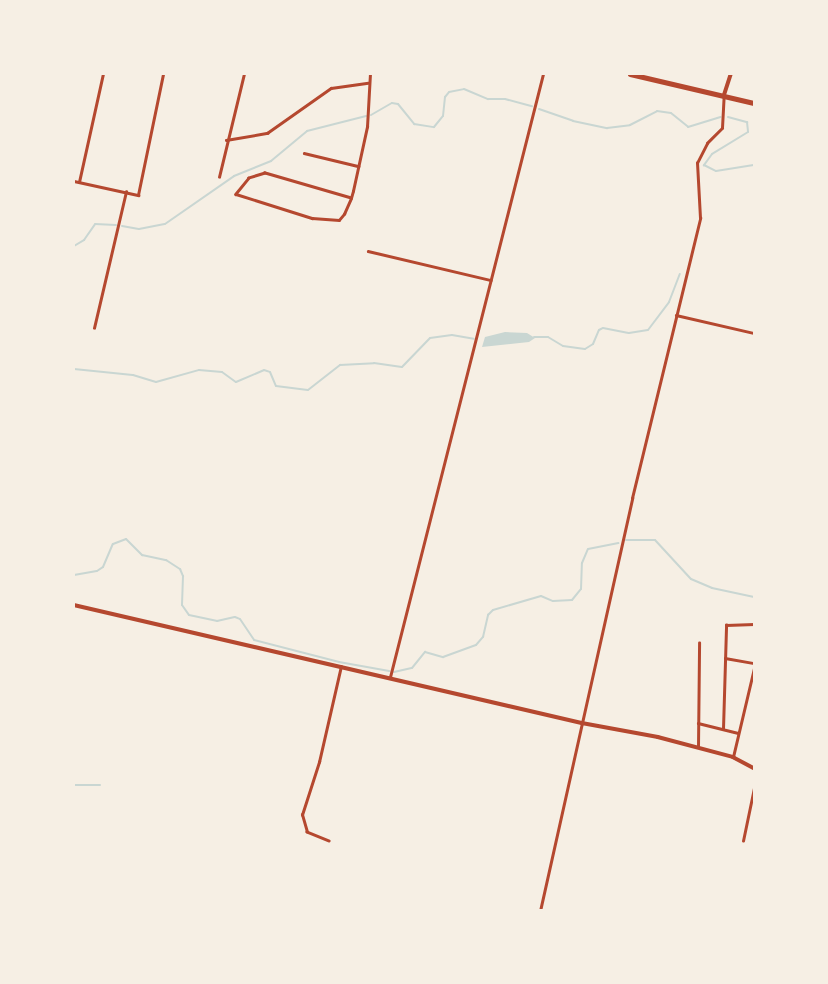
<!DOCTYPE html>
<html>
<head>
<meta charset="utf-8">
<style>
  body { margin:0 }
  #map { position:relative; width:828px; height:984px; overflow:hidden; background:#f6efe4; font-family:Figtree,sans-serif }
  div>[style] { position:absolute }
  .water>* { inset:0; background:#c9d6d2 }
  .stream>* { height:2px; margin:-1px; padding:0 1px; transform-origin:1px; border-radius:1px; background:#c9d6d2 }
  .minor>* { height:2.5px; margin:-1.25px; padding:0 1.25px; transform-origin:1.25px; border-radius:1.25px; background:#b5482f }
  .tertiary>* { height:3.5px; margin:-1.75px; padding:0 1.75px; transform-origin:1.75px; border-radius:1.75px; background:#b5482f }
  .trunk>* { height:5px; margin:-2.5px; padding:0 2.5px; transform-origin:2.5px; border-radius:2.5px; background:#b5482f }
  span { translate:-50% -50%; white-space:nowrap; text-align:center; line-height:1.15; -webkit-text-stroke:5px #f6efe4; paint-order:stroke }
  .frame { position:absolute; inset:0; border:75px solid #f6efe4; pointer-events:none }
</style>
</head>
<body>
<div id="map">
  <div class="water">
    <div style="clip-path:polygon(505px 332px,527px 333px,535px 338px,529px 342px,482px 347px,485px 337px)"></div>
  </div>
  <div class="stream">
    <div style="left:539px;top:109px;width:36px;rotate:19deg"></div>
    <div style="left:573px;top:121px;width:35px;rotate:12deg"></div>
    <div style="left:607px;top:128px;width:23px;rotate:-7deg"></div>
    <div style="left:630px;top:125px;width:30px;rotate:-27deg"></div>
    <div style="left:657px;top:111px;width:14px;rotate:8deg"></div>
    <div style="left:671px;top:113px;width:22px;rotate:39deg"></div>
    <div style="left:688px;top:127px;width:34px;rotate:-17deg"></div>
    <div style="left:371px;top:115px;width:24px;rotate:-30deg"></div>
    <div style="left:392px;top:103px;width:6px;rotate:9deg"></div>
    <div style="left:398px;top:104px;width:26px;rotate:51deg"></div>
    <div style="left:414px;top:124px;width:20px;rotate:9deg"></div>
    <div style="left:434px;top:127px;width:14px;rotate:-51deg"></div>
    <div style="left:443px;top:116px;width:19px;rotate:-84deg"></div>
    <div style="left:445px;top:97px;width:6px;rotate:-51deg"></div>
    <div style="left:449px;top:92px;width:15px;rotate:-11deg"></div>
    <div style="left:464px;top:89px;width:26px;rotate:23deg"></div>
    <div style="left:488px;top:99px;width:17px"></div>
    <div style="left:505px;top:99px;width:28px;rotate:15deg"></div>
    <div style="left:728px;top:117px;width:20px;rotate:15deg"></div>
    <div style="left:747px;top:122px;width:10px;rotate:84deg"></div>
    <div style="left:748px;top:132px;width:42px;rotate:148.6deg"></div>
    <div style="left:712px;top:154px;width:14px;rotate:126deg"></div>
    <div style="left:704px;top:165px;width:13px;rotate:27deg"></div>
    <div style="left:716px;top:171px;width:38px;rotate:-9deg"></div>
    <div style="left:122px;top:226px;width:17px;rotate:10deg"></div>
    <div style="left:139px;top:229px;width:26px;rotate:-11deg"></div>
    <div style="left:165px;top:224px;width:84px;rotate:-34.8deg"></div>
    <div style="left:234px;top:176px;width:40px;rotate:-22deg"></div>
    <div style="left:271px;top:161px;width:47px;rotate:-39.8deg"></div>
    <div style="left:307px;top:131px;width:61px;rotate:-14.3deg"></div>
    <div style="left:74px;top:246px;width:12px;rotate:-31deg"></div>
    <div style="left:84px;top:240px;width:19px;rotate:-55deg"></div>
    <div style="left:95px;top:224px;width:21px;rotate:3deg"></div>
    <div style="left:534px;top:337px;width:14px"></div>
    <div style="left:548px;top:337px;width:17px;rotate:31deg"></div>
    <div style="left:563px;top:346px;width:22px;rotate:8deg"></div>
    <div style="left:585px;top:349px;width:9px;rotate:-32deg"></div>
    <div style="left:593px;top:344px;width:15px;rotate:-67deg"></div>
    <div style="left:599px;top:330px;width:4px;rotate:-27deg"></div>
    <div style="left:603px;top:328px;width:26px;rotate:11deg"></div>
    <div style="left:629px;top:333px;width:19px;rotate:-9deg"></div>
    <div style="left:648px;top:330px;width:35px;rotate:-53deg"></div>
    <div style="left:669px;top:302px;width:30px;rotate:-69deg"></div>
    <div style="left:74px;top:369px;width:59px;rotate:5.8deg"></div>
    <div style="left:133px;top:375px;width:24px;rotate:17deg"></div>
    <div style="left:156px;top:382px;width:45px;rotate:-15.6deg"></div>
    <div style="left:199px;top:370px;width:23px;rotate:5deg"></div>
    <div style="left:222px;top:372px;width:17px;rotate:36deg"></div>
    <div style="left:236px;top:382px;width:30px;rotate:-23deg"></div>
    <div style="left:264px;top:370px;width:6px;rotate:18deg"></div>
    <div style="left:270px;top:372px;width:15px;rotate:67deg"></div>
    <div style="left:276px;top:386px;width:32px;rotate:7deg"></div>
    <div style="left:308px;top:390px;width:41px;rotate:-38deg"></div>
    <div style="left:340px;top:365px;width:34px;rotate:-3deg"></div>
    <div style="left:374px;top:363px;width:28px;rotate:8deg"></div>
    <div style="left:402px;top:367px;width:40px;rotate:-46deg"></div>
    <div style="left:430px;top:338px;width:22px;rotate:-8deg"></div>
    <div style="left:452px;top:335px;width:22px;rotate:10deg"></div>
    <div style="left:626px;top:540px;width:29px"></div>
    <div style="left:655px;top:540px;width:53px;rotate:47.3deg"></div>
    <div style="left:691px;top:579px;width:23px;rotate:23deg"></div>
    <div style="left:712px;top:588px;width:43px;rotate:12.1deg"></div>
    <div style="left:74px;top:575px;width:23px;rotate:-10deg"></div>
    <div style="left:97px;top:571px;width:7px;rotate:-34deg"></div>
    <div style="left:103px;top:567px;width:25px;rotate:-67deg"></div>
    <div style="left:113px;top:544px;width:14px;rotate:-21deg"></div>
    <div style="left:126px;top:539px;width:23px;rotate:45deg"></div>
    <div style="left:142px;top:555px;width:25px;rotate:12deg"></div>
    <div style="left:166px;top:560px;width:17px;rotate:33deg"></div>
    <div style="left:180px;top:569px;width:8px;rotate:67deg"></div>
    <div style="left:183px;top:576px;width:29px;rotate:92deg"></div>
    <div style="left:182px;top:605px;width:12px;rotate:55deg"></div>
    <div style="left:189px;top:615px;width:29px;rotate:12deg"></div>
    <div style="left:217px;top:621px;width:18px;rotate:-13deg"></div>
    <div style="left:235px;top:617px;width:5px;rotate:22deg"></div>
    <div style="left:240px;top:619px;width:25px;rotate:56deg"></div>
    <div style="left:254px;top:640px;width:88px;rotate:14.5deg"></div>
    <div style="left:339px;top:662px;width:51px;rotate:10.2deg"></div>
    <div style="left:394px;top:672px;width:18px;rotate:-13deg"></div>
    <div style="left:412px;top:668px;width:21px;rotate:-51deg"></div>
    <div style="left:425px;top:652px;width:19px;rotate:16deg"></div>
    <div style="left:443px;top:657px;width:35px;rotate:-20deg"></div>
    <div style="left:476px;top:645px;width:11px;rotate:-49deg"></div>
    <div style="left:483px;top:637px;width:23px;rotate:-77deg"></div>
    <div style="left:488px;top:615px;width:7px;rotate:-45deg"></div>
    <div style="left:493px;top:610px;width:50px;rotate:-16.3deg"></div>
    <div style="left:541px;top:596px;width:13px;rotate:23deg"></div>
    <div style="left:553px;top:601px;width:19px;rotate:-3deg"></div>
    <div style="left:572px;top:600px;width:14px;rotate:-51deg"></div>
    <div style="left:581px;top:589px;width:26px;rotate:-88deg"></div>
    <div style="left:582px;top:563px;width:15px;rotate:-67deg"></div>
    <div style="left:588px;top:549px;width:31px;rotate:-11deg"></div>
    <div style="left:74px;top:785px;width:26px"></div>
  </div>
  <div class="minor">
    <div style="left:226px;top:140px;width:42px;rotate:-9.7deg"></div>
    <div style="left:267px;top:133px;width:78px;rotate:-35.1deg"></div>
    <div style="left:331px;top:88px;width:37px;rotate:-8deg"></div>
    <div style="left:304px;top:153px;width:56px;rotate:13.5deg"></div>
    <div style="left:219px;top:177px;width:106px;rotate:-76.4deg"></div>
    <div style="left:74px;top:181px;width:66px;rotate:12.3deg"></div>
    <div style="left:138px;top:195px;width:124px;rotate:-78.3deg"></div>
    <div style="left:79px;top:182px;width:111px;rotate:-77.5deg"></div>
    <div style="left:351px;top:198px;width:90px;rotate:-163.8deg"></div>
    <div style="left:265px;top:173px;width:17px;rotate:163deg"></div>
    <div style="left:249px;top:178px;width:21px;rotate:129deg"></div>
    <div style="left:236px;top:194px;width:80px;rotate:17.5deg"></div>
    <div style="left:312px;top:218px;width:27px;rotate:4deg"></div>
    <div style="left:339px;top:220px;width:8px;rotate:-50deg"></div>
    <div style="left:344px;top:214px;width:17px;rotate:-66deg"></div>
    <div style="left:351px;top:198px;width:7px;rotate:-74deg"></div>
    <div style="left:353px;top:191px;width:66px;rotate:-77.7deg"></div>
    <div style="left:367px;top:127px;width:53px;rotate:-86.8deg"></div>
    <div style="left:368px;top:251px;width:126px;rotate:13.3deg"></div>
    <div style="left:676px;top:315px;width:80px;rotate:13deg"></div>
    <div style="left:94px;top:328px;width:140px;rotate:-76.8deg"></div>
    <div style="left:725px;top:658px;width:29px;rotate:10deg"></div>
    <div style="left:390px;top:677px;width:622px;rotate:-75.76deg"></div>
    <div style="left:698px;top:723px;width:41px;rotate:14deg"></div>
    <div style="left:723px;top:729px;width:104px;rotate:-88.3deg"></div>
    <div style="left:726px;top:625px;width:28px;rotate:-2deg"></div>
    <div style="left:698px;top:747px;width:104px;rotate:-89.4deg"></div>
    <div style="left:733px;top:757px;width:91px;rotate:-76.7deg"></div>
    <div style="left:329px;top:841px;width:24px;rotate:-158deg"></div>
    <div style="left:307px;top:832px;width:18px;rotate:-106deg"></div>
    <div style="left:302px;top:815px;width:56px;rotate:-72.2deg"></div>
    <div style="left:319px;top:762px;width:98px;rotate:-77.1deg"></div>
    <div style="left:743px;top:841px;width:54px;rotate:-78.3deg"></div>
    <div style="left:540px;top:911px;width:423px;rotate:-77.4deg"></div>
    <div style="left:632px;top:498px;width:288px;rotate:-76.3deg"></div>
    <div style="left:700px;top:218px;width:55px;rotate:-93.1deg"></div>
    <div style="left:697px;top:163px;width:22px;rotate:-63deg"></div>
    <div style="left:707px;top:143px;width:21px;rotate:-45deg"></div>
    <div style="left:722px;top:128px;width:33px;rotate:-87deg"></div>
  </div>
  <div class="tertiary">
    <div style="left:724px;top:95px;width:22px;rotate:-72deg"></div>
    <div style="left:74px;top:605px;width:522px;rotate:13.08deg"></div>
    <div style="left:582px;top:723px;width:77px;rotate:10.4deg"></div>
    <div style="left:658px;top:737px;width:78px;rotate:14.9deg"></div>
    <div style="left:733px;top:757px;width:24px;rotate:28deg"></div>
  </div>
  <div class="trunk">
    <div style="left:630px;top:74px;width:127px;rotate:13.2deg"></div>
  </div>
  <div class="frame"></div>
</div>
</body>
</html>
